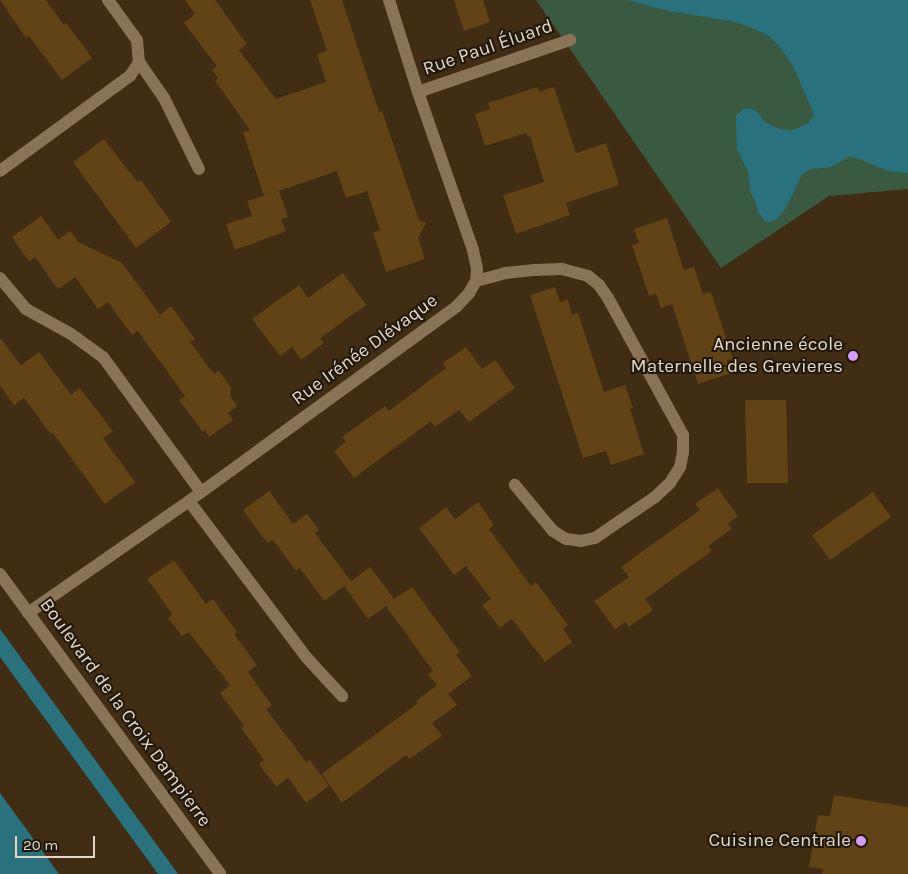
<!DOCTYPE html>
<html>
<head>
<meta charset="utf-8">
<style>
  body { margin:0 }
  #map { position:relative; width:908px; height:874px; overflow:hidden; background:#402d13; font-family:Karla,sans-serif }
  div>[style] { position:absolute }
  .green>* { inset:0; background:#395940 }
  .water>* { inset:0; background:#29727d }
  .building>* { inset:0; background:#614316 }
  .minor>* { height:12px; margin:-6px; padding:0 6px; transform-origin:6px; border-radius:6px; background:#8a7458 }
  .dots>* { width:14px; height:14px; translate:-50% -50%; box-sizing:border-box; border:2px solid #20180c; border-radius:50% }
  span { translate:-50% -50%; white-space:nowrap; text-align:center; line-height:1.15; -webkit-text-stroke:4px #20180c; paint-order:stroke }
  .street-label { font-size:19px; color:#e3d7c8 }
  .poi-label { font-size:19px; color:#e3d7c8 }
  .right { translate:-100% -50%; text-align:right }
  .scale { position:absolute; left:15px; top:836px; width:80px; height:22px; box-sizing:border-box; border:2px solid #e3d7c8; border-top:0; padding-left:6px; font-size:15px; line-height:18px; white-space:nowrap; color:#e3d7c8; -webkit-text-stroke:4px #20180c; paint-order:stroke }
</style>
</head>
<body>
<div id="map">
  <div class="green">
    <div style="clip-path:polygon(536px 0,908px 0,908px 189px,829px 196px,721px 268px)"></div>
  </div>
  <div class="water">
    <div style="clip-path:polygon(629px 0,908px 0,908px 173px,887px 171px,857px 158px,848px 157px,831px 167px,811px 169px,802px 174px,786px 208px,777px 219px,771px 222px,765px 221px,758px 212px,755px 200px,750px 191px,748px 171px,737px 149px,736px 116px,743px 109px,750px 108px,757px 112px,766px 123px,779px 129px,793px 130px,808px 123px,813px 117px,813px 112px,793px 66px,779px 46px,769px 36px,750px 27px,735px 22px,664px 10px)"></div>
    <div style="clip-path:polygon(0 629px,178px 874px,158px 874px,0 657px)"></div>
    <div style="clip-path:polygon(0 793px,59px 874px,0 874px)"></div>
  </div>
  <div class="building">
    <div style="clip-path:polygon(0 0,46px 0,64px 25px,66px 23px,92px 58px,62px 80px,29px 36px,26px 38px)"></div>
    <div style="clip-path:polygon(185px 0,215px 0,247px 44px,239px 50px,276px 99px,326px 82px,317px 54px,327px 51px,310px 0,342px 0,379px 112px,382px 111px,419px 220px,426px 223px,418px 238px,425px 259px,386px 272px,373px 232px,380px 230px,367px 191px,346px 198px,337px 171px,264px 196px,243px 132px,250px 130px,215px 81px,218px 78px,212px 70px,217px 66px,184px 23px,195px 14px)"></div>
    <div style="clip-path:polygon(454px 0,483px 0,490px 22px,464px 31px)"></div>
    <div style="clip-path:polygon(538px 87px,539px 92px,554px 87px,576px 153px,606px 143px,619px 185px,566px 203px,570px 215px,516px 234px,503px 195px,544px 182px,530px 136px,527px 137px,526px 133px,485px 146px,475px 114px,490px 109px,488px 103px)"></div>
    <div style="clip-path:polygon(104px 139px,137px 182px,141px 180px,171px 222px,136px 248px,73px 162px)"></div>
    <div style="clip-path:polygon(279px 191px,288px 217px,281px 219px,286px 231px,235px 250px,226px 224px,252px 216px,247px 201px)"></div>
    <div style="clip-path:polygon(41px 216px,58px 240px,70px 231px,78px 242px,122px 263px,160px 315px,171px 306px,195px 339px,190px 342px,214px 374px,219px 371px,231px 388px,230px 396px,237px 406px,228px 413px,233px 420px,209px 437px,205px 430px,203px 432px,179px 400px,185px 396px,138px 331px,132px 335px,108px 302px,98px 309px,75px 277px,58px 289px,35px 257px,29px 261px,12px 237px)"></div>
    <div style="clip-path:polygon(667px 218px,684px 270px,694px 267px,703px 294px,711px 292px,733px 359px,727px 360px,731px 373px,698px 384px,672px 304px,661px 308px,656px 294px,649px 296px,632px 245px,639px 243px,634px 229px)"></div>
    <div style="clip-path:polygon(343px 273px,366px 305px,320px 338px,324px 343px,301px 360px,292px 347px,280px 356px,252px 319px,299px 285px,308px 298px)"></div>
    <div style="clip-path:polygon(555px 287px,560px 302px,568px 300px,572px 315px,578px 313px,604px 392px,625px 385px,633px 408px,630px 409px,644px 454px,611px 465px,606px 451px,583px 458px,530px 295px)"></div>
    <div style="clip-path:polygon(0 338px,21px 365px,39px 352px,71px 395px,80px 388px,113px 431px,103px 438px,135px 482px,105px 504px,53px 433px,51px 434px,24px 398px,14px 405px,0 386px)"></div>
    <div style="clip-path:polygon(466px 347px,482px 369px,495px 360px,515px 388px,469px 422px,459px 410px,435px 427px,431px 421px,354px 478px,334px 451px,346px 442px,342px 437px,385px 406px,389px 411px,446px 368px,443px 363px)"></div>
    <div style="clip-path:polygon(745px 400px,786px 400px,788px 483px,747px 483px)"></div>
    <div style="clip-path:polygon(718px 488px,738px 516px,728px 524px,732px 529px,708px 546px,712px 551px,645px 599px,653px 610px,629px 627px,625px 622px,615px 629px,594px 601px,629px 577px,621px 567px,700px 510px,695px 504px)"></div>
    <div style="clip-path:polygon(269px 491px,293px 524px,307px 514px,319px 530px,315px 533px,351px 581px,324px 601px,300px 568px,296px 571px,273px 540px,267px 543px,243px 510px)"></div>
    <div style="clip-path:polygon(873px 492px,891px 517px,830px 560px,812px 535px)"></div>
    <div style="clip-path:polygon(478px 502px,494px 525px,489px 529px,523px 575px,531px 586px,536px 582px,568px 625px,563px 629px,572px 642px,545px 662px,512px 619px,500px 628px,482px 605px,491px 599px,466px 566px,454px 575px,419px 528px,446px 507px,455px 519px)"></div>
    <div style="clip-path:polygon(174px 560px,206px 604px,213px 599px,237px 632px,234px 634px,257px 665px,248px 672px,272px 705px,266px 709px,306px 762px,310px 760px,329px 786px,306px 803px,288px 778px,276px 787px,259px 764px,264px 760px,241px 728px,244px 726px,220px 693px,230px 685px,189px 632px,182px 636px,168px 618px,172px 614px,147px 579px)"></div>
    <div style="clip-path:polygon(370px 567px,394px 599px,412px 587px,460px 652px,456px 655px,472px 676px,448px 694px,457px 705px,432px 723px,442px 736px,409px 759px,406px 755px,342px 803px,322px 774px,418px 703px,416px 701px,437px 685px,428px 674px,433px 671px,386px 606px,368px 619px,344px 586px)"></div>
    <div style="clip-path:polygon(834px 795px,908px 807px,908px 874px,822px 874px,823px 869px,809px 867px,818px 815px,830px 816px)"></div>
  </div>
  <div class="minor">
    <div style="left:108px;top:0;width:49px;rotate:54.1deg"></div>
    <div style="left:137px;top:40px;width:22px;rotate:85deg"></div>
    <div style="left:139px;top:62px;width:44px;rotate:55.2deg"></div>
    <div style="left:164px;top:98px;width:79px;rotate:63.8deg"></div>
    <div style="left:418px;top:92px;width:161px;rotate:-18.9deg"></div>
    <div style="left:0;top:171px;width:161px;rotate:-36.2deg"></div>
    <div style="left:130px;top:76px;width:17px;rotate:-57deg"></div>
    <div style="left:0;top:278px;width:40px;rotate:50deg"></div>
    <div style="left:26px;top:309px;width:51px;rotate:29.1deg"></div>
    <div style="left:71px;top:334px;width:39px;rotate:36deg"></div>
    <div style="left:103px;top:357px;width:167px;rotate:54deg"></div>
    <div style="left:476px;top:281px;width:30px;rotate:-15deg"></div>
    <div style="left:505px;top:273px;width:30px;rotate:-6deg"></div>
    <div style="left:535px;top:270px;width:27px;rotate:-2deg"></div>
    <div style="left:562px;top:269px;width:27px;rotate:15deg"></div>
    <div style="left:588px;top:276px;width:14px;rotate:39deg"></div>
    <div style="left:599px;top:285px;width:16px;rotate:55deg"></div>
    <div style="left:608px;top:298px;width:156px;rotate:61.3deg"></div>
    <div style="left:683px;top:435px;width:17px;rotate:90deg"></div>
    <div style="left:683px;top:452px;width:15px;rotate:101deg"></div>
    <div style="left:680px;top:467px;width:19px;rotate:122deg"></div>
    <div style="left:670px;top:483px;width:21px;rotate:137deg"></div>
    <div style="left:655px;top:497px;width:73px;rotate:145.7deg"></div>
    <div style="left:595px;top:538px;width:14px;rotate:168deg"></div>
    <div style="left:581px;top:541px;width:15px;rotate:-172deg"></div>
    <div style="left:566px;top:539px;width:15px;rotate:-148deg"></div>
    <div style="left:553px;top:531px;width:60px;rotate:-129.6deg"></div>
    <div style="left:189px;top:501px;width:196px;rotate:53.1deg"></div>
    <div style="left:307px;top:658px;width:52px;rotate:47.4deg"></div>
    <div style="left:0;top:574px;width:372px;rotate:53.7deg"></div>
    <div style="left:28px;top:613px;width:196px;rotate:-34.8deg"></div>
    <div style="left:189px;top:501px;width:331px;rotate:-36deg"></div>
    <div style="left:457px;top:306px;width:18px;rotate:-47deg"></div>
    <div style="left:469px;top:293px;width:14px;rotate:-60deg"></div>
    <div style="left:476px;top:281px;width:12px;rotate:-85deg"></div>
    <div style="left:477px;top:269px;width:19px;rotate:-102deg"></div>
    <div style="left:473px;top:250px;width:167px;rotate:-109.2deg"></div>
    <div style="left:418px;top:92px;width:96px;rotate:-107.5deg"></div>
  </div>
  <div class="dots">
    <div style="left:853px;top:356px;background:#d39cfc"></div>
    <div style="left:861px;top:841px;background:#d39cfc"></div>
  </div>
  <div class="street-label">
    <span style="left:488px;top:48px;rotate:-19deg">Rue Paul Éluard</span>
    <span style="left:365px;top:350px;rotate:-36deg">Rue Irénée Dlévaque</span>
    <span style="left:125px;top:713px;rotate:54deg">Boulevard de la Croix Dampierre</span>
  </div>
  <div class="poi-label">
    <span class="right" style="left:843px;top:356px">Ancienne école<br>Maternelle des Grevieres</span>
    <span class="right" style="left:851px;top:841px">Cuisine Centrale</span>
  </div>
  <div class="scale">20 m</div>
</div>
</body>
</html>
